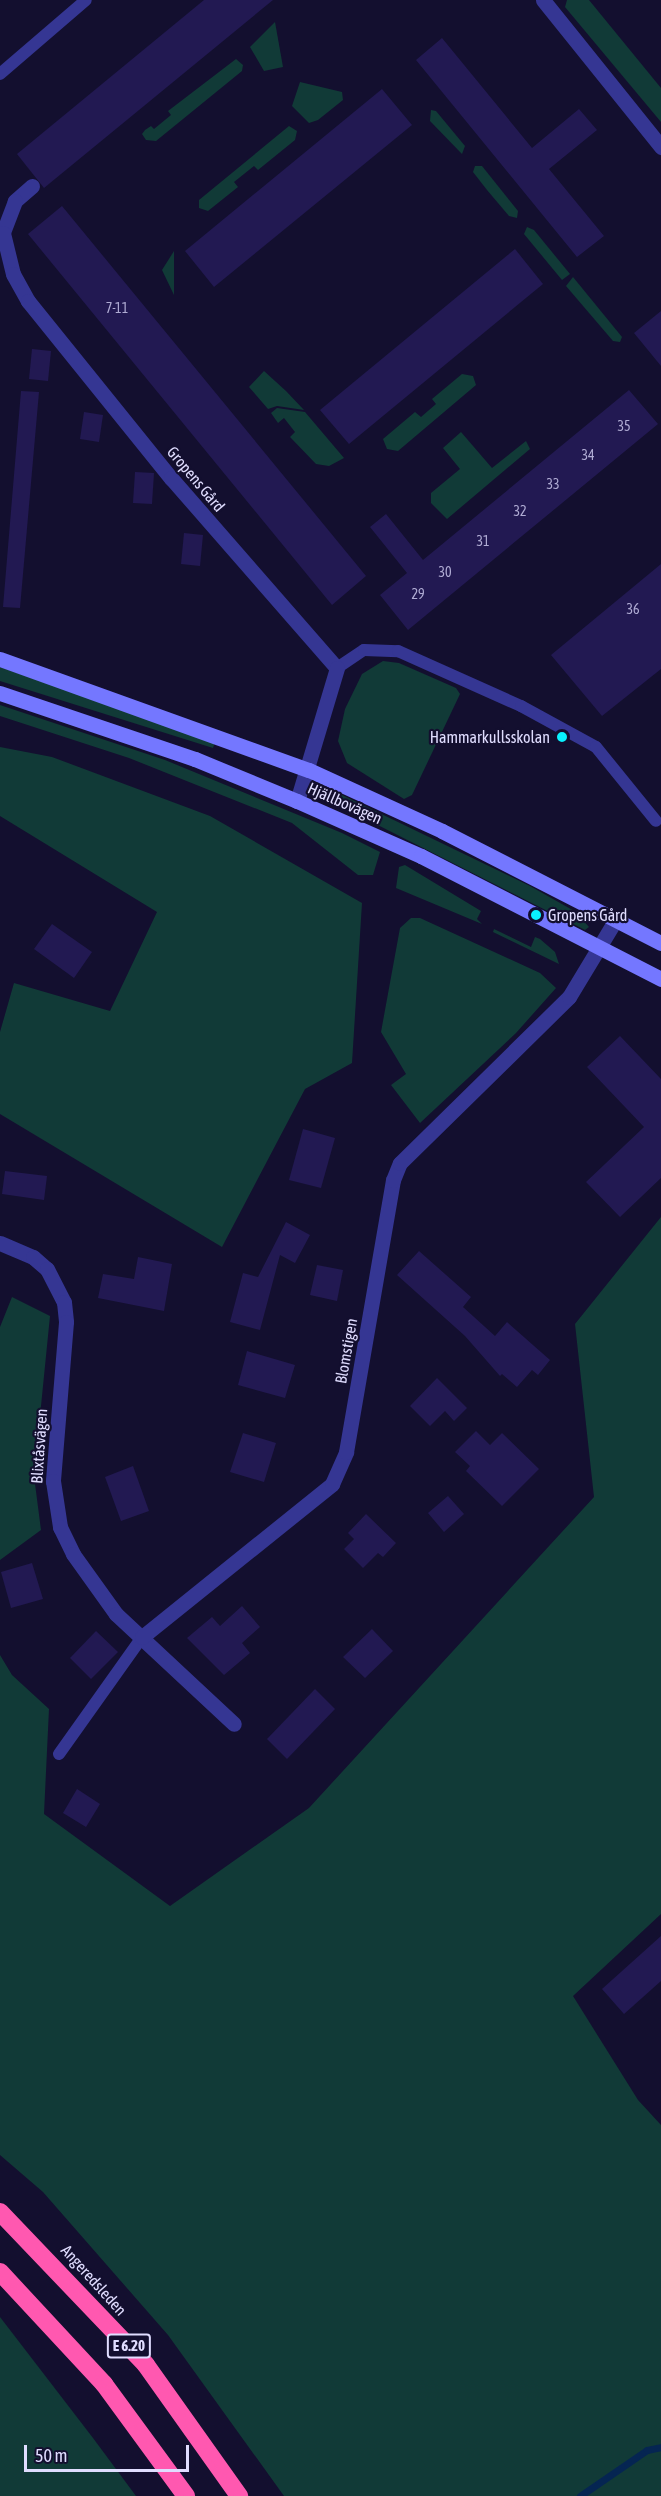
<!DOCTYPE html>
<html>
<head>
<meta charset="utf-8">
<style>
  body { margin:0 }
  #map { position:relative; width:661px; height:2496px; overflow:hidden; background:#130f2f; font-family:"Asap Condensed",sans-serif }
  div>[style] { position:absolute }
  .green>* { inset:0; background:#113a37 }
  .stream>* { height:7px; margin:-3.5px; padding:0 3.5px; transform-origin:3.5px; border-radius:3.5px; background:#052552 }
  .building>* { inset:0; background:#221952 }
  .lane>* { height:12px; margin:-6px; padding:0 6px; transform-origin:6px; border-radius:6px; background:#353693 }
  .street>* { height:15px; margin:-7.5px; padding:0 7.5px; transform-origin:7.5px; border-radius:7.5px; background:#353693 }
  .secondary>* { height:15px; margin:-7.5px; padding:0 7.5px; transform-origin:7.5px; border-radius:7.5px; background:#7477ff }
  .highway>* { height:18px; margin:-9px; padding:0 9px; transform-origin:9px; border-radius:9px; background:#ff58b0 }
  .dots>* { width:16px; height:16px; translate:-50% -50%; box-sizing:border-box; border:3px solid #130f2f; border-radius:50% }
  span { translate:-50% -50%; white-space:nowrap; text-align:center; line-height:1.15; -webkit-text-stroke:4.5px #130f2f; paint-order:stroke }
  .number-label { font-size:14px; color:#b0acd4 }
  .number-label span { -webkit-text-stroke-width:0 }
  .shield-label span { padding:2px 4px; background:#130f2f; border:2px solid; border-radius:4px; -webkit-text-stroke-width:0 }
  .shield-label { font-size:15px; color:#e0ddff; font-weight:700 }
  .street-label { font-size:16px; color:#e0ddff }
  .poi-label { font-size:16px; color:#e0ddff }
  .right { translate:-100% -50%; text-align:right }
  .left { translate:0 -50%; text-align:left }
  .scale { position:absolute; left:24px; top:2445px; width:165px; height:27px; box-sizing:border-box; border:3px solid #e0ddff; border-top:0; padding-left:8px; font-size:18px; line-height:21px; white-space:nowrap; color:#e0ddff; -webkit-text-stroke:4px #130f2f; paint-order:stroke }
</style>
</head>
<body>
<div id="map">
  <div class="green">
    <div style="clip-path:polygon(567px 0,589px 0,661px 88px,661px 122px,565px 7px)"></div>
    <div style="clip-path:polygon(275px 22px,283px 67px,264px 71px,250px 47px)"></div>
    <div style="clip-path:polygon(236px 59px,243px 65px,242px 71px,156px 141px,146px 140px,142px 134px,145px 130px,151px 126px,154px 129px,171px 115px,168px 111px)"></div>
    <div style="clip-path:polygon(300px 82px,342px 92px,343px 100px,318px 120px,309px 123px,292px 106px)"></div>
    <div style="clip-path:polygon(431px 110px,436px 111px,465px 146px,462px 154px,430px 121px)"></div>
    <div style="clip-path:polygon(289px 126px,297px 131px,295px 140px,258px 170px,254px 166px,234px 182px,238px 187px,208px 211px,199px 208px,199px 200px)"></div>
    <div style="clip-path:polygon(475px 166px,482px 166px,518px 211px,517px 218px,509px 216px,487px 190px,473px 172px)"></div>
    <div style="clip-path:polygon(527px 227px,534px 230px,570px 274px,562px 280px,524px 234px)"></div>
    <div style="clip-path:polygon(174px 251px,174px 295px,162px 270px)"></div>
    <div style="clip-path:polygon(573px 277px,622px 337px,620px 342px,613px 341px,566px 286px)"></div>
    <div style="clip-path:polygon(264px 371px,286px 391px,304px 410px,277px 406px,268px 409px,249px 387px)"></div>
    <div style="clip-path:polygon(462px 374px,473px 376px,476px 385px,398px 451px,387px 449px,383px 439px,415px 412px,421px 417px,436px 404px,432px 399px)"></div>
    <div style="clip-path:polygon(277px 408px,305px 412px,344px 458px,329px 466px,316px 464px,290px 437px,295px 432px,284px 418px,278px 423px,271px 413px)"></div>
    <div style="clip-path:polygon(461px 432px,492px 468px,526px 441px,530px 449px,447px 519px,431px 503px,431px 493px,460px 469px,443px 448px)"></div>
    <div style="clip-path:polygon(383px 661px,399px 663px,456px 688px,460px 694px,412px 795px,404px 799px,347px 763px,338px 741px,345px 709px,362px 674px)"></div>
    <div style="clip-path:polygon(0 667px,215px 742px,213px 748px,0 681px)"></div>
    <div style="clip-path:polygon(0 705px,165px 760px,342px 833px,380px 852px,373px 875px,358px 875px,292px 823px,129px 758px,0 716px)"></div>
    <div style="clip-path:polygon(0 747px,52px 757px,210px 816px,362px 903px,352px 1063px,305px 1089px,222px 1247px,0 1114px,0 1032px,14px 983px,110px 1011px,157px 912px,0 816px)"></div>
    <div style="clip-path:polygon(338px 793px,530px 886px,576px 912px,589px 927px,585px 930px,356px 814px,337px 799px)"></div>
    <div style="clip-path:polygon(405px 865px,481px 911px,477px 919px,482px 924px,396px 888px,399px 867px)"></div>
    <div style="clip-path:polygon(411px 918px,420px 918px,540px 973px,556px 988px,516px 1033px,420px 1123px,391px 1085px,406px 1074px,381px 1032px,400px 928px)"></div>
    <div style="clip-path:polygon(494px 929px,531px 947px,535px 937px,540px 939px,555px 952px,559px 964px,493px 932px)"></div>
    <div style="clip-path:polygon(661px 1217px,661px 1914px,573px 1996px,638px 2100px,661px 2125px,661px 2496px,284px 2496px,168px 2335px,43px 2192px,0 2155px,0 1655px,12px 1675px,49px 1709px,44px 1814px,170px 1906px,309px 1808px,594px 1497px,575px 1324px)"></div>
    <div style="clip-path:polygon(12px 1297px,50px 1316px,34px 1476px,41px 1530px,0 1560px,0 1327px)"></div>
    <div style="clip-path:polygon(0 2317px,93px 2438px,136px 2496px,0 2496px)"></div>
  </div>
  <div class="stream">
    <div style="left:580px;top:2496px;width:81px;rotate:-34.5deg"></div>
    <div style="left:647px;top:2450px;width:14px;rotate:-12deg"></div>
  </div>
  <div class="building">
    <div style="clip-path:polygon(204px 0,273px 0,44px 188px,17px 154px)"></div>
    <div style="clip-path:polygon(442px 38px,532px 148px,579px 109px,597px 130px,549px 169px,604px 236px,577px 257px,416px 60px)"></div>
    <div style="clip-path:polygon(382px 89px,412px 125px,214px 287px,185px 251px)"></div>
    <div style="clip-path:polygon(62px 206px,366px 576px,332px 605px,28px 234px)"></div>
    <div style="clip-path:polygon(515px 249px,543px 284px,349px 444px,320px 410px)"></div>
    <div style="clip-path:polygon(661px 311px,661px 366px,634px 333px)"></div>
    <div style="clip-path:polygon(32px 349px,51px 351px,48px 381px,29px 379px)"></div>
    <div style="clip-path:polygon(629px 390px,658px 424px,408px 630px,380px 595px,407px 573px,370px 527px,386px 514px,423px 560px)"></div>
    <div style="clip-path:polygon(21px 391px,39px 392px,20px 608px,3px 607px)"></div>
    <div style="clip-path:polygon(84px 412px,103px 415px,99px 442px,80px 439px)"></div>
    <div style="clip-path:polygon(135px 472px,154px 473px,152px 504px,133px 503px)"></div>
    <div style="clip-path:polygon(184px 533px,203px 535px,200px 566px,181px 564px)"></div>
    <div style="clip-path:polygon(661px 564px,661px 669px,602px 716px,551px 655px)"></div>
    <div style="clip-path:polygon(52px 924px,92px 952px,74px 978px,34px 949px)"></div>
    <div style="clip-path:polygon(620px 1036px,661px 1079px,661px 1178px,620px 1217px,586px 1182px,644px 1127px,587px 1067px)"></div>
    <div style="clip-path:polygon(303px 1129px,335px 1138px,321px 1188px,289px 1180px)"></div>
    <div style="clip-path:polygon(5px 1171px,47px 1176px,44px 1200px,2px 1194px)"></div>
    <div style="clip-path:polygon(286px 1222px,310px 1235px,295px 1263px,280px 1255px,260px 1330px,230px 1322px,243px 1273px,258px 1277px)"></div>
    <div style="clip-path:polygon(419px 1251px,471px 1297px,463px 1307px,495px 1336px,507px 1322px,550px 1360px,538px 1375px,532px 1370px,517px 1387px,502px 1374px,500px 1376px,465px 1336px,397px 1275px)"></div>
    <div style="clip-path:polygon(138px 1257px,172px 1264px,164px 1311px,98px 1298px,103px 1274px,134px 1279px)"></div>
    <div style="clip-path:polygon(317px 1265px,343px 1270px,337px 1301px,310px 1295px)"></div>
    <div style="clip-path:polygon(247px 1351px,295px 1365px,285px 1398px,238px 1385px)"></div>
    <div style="clip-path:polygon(437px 1378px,467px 1408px,454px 1421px,445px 1411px,430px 1426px,410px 1406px)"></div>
    <div style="clip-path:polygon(476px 1431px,490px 1445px,502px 1433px,539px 1469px,502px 1506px,466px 1471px,470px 1466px,455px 1452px)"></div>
    <div style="clip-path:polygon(243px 1433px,276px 1443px,264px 1482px,230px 1472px)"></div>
    <div style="clip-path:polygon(133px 1466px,149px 1511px,121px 1521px,105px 1477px)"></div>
    <div style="clip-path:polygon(448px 1496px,464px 1514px,444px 1532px,428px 1513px)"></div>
    <div style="clip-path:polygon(366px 1514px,396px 1543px,383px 1557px,378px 1553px,363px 1568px,344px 1549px,354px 1539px,348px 1533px)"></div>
    <div style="clip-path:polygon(32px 1563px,43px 1599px,11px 1608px,1px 1572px)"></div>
    <div style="clip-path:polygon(242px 1606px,260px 1627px,242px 1643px,250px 1653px,224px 1675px,187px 1638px,212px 1617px,220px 1626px)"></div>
    <div style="clip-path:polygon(372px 1629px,393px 1651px,365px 1678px,343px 1657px)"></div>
    <div style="clip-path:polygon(96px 1631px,118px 1652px,91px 1679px,70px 1658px)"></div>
    <div style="clip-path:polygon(315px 1689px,335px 1709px,287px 1759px,267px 1739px)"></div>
    <div style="clip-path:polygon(77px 1789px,100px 1804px,86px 1827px,63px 1813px)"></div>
    <div style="clip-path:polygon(661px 1936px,661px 1981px,624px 2014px,602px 1989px)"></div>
  </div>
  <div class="lane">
    <div style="left:0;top:74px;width:113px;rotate:-40.7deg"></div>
    <div style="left:337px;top:668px;width:32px;rotate:-34deg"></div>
    <div style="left:364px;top:650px;width:34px;rotate:2deg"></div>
    <div style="left:398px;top:651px;width:135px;rotate:24.1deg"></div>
    <div style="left:521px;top:706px;width:85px;rotate:28.7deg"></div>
    <div style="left:596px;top:747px;width:95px;rotate:51deg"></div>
    <div style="left:59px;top:1754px;width:143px;rotate:-54.6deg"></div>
  </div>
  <div class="street">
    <div style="left:543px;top:0;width:189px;rotate:51.2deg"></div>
    <div style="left:32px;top:186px;width:23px;rotate:139deg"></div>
    <div style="left:15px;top:201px;width:34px;rotate:111deg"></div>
    <div style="left:3px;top:233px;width:42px;rotate:76.3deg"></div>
    <div style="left:13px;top:274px;width:31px;rotate:61deg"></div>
    <div style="left:28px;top:301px;width:228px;rotate:51.1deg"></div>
    <div style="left:171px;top:478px;width:252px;rotate:48.9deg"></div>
    <div style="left:337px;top:668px;width:139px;rotate:106.7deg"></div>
    <div style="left:0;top:1243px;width:36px;rotate:23deg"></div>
    <div style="left:33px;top:1257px;width:18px;rotate:41deg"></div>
    <div style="left:47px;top:1269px;width:37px;rotate:63deg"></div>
    <div style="left:64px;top:1302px;width:20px;rotate:84deg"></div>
    <div style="left:66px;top:1322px;width:160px;rotate:94.7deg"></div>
    <div style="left:53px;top:1481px;width:47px;rotate:81.3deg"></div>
    <div style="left:60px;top:1527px;width:30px;rotate:64deg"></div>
    <div style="left:73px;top:1554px;width:74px;rotate:54.4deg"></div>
    <div style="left:116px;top:1614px;width:161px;rotate:43deg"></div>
    <div style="left:142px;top:1637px;width:244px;rotate:-38.8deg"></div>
    <div style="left:332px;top:1484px;width:35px;rotate:-66deg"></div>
    <div style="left:346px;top:1452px;width:276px;rotate:-80.2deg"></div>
    <div style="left:393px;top:1180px;width:18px;rotate:-68deg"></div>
    <div style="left:400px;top:1163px;width:237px;rotate:-44.5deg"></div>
    <div style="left:569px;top:997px;width:91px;rotate:-58.9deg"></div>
  </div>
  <div class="secondary">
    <div style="left:0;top:659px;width:328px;rotate:19.8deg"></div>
    <div style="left:309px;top:770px;width:146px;rotate:24.6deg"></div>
    <div style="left:442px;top:831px;width:246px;rotate:27.1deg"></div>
    <div style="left:0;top:693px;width:206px;rotate:18.7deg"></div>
    <div style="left:195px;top:759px;width:110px;rotate:22.4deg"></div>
    <div style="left:297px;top:801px;width:136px;rotate:23.9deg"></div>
    <div style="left:421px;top:856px;width:270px;rotate:27.1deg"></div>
  </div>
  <div class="highway">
    <div style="left:0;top:2212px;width:211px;rotate:46.3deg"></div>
    <div style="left:146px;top:2365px;width:161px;rotate:54.6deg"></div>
    <div style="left:0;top:2272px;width:153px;rotate:47.1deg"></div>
    <div style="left:104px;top:2384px;width:139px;rotate:53.8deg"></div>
  </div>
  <div class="dots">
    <div style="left:562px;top:737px;background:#09f1ff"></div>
    <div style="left:536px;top:915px;background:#09f1ff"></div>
  </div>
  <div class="number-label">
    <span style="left:117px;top:308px">7-11</span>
    <span style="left:624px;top:426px">35</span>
    <span style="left:588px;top:455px">34</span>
    <span style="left:553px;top:484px">33</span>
    <span style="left:520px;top:511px">32</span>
    <span style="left:483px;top:541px">31</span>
    <span style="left:445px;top:572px">30</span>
    <span style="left:418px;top:594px">29</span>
    <span style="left:633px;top:609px">36</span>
  </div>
  <div class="shield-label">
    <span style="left:129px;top:2346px">E 6.20</span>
  </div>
  <div class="street-label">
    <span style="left:196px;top:479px;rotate:50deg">Gropens Gård</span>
    <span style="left:345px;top:803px;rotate:24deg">Hjällbovägen</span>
    <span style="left:346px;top:1351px;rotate:-80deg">Blomstigen</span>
    <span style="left:39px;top:1446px;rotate:-86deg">Blixtåsvägen</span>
    <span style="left:94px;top:2280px;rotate:48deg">Angeredsleden</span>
  </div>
  <div class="poi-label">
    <span class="right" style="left:550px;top:737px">Hammarkullsskolan</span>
    <span class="left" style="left:548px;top:915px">Gropens Gård</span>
  </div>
  <div class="scale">50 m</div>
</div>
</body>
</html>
